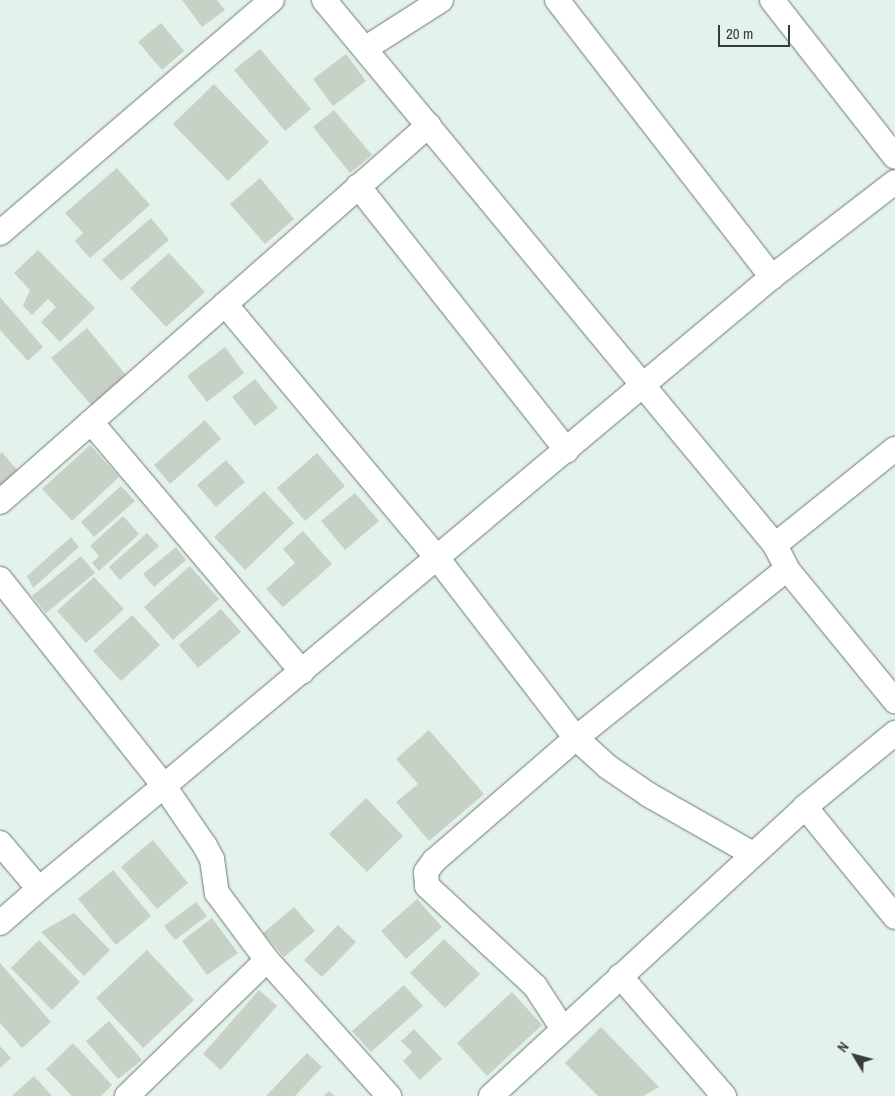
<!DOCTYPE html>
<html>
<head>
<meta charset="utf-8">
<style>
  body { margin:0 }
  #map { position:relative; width:895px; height:1096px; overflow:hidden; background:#e3f2ea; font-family:"Archivo Narrow",sans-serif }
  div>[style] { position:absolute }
  .building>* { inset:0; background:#c8d1c6 }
  .roads { filter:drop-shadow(0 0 1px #6d7973) drop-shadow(0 0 1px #6d7973) }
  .street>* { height:24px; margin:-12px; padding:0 12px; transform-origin:12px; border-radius:12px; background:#fff }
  span { translate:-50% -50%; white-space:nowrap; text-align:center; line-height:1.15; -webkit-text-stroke:4px #e3f2ea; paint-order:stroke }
  .north { position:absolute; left:830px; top:1031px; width:50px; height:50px; -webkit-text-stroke:4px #e3f2ea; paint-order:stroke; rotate:307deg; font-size:14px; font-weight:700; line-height:20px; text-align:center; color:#363c39 }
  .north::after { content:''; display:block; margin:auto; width:18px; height:22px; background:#363c39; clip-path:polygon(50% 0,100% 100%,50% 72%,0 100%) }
  .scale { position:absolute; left:718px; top:25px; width:72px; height:22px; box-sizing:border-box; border:2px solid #363c39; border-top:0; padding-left:6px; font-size:15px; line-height:18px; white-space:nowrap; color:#363c39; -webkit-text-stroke:4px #e3f2ea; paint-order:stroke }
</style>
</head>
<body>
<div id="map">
  <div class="building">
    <div style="clip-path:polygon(182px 0,217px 0,225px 10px,202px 27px)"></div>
    <div style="clip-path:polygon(161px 23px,184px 51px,162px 70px,138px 42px)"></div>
    <div style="clip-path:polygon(260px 49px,311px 109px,285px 131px,234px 70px)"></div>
    <div style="clip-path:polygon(346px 54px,366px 81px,333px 106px,313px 79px)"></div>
    <div style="clip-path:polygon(214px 84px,269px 142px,228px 181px,173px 124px)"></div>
    <div style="clip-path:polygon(334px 110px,372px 155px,350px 173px,313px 127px)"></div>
    <div style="clip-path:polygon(117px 168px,150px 205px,90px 258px,75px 241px,83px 233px,65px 213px)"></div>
    <div style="clip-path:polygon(260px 178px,294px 219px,265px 244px,230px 204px)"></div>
    <div style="clip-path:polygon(151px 218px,169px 240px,121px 281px,102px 260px)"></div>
    <div style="clip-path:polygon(38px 250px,95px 308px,60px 342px,41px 322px,56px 307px,48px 299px,32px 315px,23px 306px,30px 290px,14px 273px)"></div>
    <div style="clip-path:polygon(169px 253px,205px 292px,166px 327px,130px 288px)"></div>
    <div style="clip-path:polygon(0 297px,43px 347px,28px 361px,0 330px)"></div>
    <div style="clip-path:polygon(87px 328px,126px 375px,91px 405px,51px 358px)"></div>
    <div style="clip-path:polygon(225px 347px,244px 373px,207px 402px,187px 376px)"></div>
    <div style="clip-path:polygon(255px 379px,278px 408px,255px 426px,232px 397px)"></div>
    <div style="clip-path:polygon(205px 420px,221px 439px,170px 484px,154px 465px)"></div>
    <div style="clip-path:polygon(90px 445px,119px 477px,72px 521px,42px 489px)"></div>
    <div style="clip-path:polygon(2px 452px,18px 471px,0 487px,0 454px)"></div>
    <div style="clip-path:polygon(317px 453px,345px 486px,305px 521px,277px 488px)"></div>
    <div style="clip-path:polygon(226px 460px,245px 482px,216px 507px,197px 485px)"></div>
    <div style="clip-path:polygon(121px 486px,135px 501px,94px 537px,81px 522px)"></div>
    <div style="clip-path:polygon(264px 491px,294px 523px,245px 570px,214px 537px)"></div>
    <div style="clip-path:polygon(355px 493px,379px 521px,345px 550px,321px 521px)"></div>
    <div style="clip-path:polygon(123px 516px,139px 534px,99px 571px,92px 563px,99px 556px,90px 546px)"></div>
    <div style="clip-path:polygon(303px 531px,332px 564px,283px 607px,266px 589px,295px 563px,283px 549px)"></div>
    <div style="clip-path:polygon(147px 533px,159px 546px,120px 580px,109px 567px)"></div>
    <div style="clip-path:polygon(71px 537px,79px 547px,33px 588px,27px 576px)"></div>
    <div style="clip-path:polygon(176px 547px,186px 560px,154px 587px,143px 574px)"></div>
    <div style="clip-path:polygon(81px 556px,95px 573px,46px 613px,32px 596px)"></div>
    <div style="clip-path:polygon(190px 566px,219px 599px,173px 640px,144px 607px)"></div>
    <div style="clip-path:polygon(94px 577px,124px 609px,86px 643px,57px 611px)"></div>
    <div style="clip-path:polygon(221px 609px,241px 632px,198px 668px,179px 645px)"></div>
    <div style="clip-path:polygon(132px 615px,160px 645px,121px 681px,93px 651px)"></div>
    <div style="clip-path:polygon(429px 730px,484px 794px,429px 841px,396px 802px,418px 784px,396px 759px)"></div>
    <div style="clip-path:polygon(366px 798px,403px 836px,367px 872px,329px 834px)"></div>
    <div style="clip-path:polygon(153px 840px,188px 883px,157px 909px,121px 867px)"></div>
    <div style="clip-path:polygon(113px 870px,151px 916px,116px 945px,78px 899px)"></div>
    <div style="clip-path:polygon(417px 899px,442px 927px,406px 959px,381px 931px)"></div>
    <div style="clip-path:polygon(196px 902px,207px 916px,175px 940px,164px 926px)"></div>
    <div style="clip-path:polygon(294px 907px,315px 931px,284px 957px,263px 933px)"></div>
    <div style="clip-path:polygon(74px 913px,110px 950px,84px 976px,41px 932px)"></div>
    <div style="clip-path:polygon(212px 918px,238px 953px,207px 975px,182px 941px)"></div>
    <div style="clip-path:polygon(338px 925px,356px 942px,322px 977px,304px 960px)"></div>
    <div style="clip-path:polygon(444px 939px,480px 974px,445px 1008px,410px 973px)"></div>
    <div style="clip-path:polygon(39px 940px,80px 982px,52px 1010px,11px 968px)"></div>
    <div style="clip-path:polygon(147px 950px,194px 1000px,143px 1048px,96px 998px)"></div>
    <div style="clip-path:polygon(0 963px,51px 1022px,22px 1048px,0 1023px)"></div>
    <div style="clip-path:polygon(404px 985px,423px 1006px,371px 1052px,352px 1031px)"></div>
    <div style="clip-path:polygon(259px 990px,277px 1006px,221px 1070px,203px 1054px)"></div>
    <div style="clip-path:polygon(512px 992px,542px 1025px,487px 1076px,457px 1043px)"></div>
    <div style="clip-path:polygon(109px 1021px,142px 1060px,118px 1079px,86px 1041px)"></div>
    <div style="clip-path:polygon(601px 1027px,659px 1087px,643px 1096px,598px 1096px,565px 1063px)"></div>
    <div style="clip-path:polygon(414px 1029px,442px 1059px,420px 1080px,403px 1061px,412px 1052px,401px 1041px)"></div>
    <div style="clip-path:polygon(73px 1043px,112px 1085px,101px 1096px,72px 1096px,46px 1069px)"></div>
    <div style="clip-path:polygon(0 1046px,11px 1058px,0 1068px)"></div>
    <div style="clip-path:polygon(307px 1053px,322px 1067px,295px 1096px,266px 1096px)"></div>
    <div style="clip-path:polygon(34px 1076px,52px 1096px,12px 1096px)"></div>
    <div style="clip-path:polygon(329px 1091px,335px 1096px,324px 1096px)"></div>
  </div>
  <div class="roads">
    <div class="street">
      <div style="left:324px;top:0;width:707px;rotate:50.39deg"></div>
      <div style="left:775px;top:545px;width:27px;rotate:63deg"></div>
      <div style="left:787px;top:569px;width:171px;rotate:50.7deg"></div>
      <div style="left:557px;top:0;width:351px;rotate:52.2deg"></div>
      <div style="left:772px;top:0;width:199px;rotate:51.9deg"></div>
      <div style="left:366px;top:48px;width:89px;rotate:-32.6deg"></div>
      <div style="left:358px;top:186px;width:337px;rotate:51.7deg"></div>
      <div style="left:0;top:233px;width:358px;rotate:-40.6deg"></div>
      <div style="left:225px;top:304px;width:332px;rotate:50.1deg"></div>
      <div style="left:438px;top:559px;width:226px;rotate:52.4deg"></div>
      <div style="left:576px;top:738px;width:43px;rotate:42.2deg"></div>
      <div style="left:608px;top:767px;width:50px;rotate:34.3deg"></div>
      <div style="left:649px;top:795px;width:120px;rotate:29.6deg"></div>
      <div style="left:91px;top:422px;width:327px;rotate:49.8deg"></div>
      <div style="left:0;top:502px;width:571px;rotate:-41.31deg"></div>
      <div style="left:775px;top:545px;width:154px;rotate:-38.7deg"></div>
      <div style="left:0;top:579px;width:264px;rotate:51.6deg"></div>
      <div style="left:164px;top:786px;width:793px;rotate:-39.94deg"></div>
      <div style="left:772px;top:277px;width:155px;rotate:-37.7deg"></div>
      <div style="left:805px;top:807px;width:142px;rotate:50.7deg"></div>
      <div style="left:0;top:843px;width:60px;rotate:49.7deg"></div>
      <div style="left:39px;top:889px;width:52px;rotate:138.9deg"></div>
      <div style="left:39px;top:889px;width:162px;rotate:-39.5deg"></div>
      <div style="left:164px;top:786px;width:73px;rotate:55.7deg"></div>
      <div style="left:205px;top:846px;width:15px;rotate:62deg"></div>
      <div style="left:212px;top:859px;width:34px;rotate:82deg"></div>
      <div style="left:217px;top:893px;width:84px;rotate:53.3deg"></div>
      <div style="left:267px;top:960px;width:183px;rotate:48.1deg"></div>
      <div style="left:620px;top:976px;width:159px;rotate:49.1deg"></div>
      <div style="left:563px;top:1029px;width:51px;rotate:-123.1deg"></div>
      <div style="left:535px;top:986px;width:147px;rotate:-137.2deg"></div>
      <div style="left:427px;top:886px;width:14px;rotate:-94deg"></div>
      <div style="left:426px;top:872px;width:14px;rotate:-54deg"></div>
      <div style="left:434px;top:861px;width:188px;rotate:-40.9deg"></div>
      <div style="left:576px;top:738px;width:270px;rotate:-38.7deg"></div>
      <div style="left:127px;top:1096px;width:195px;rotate:-44.2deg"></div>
      <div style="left:491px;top:1096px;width:427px;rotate:-42.6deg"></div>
      <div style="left:805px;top:807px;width:117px;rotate:-39.4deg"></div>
    </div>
  </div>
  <div class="north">N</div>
  <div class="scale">20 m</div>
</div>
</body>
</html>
